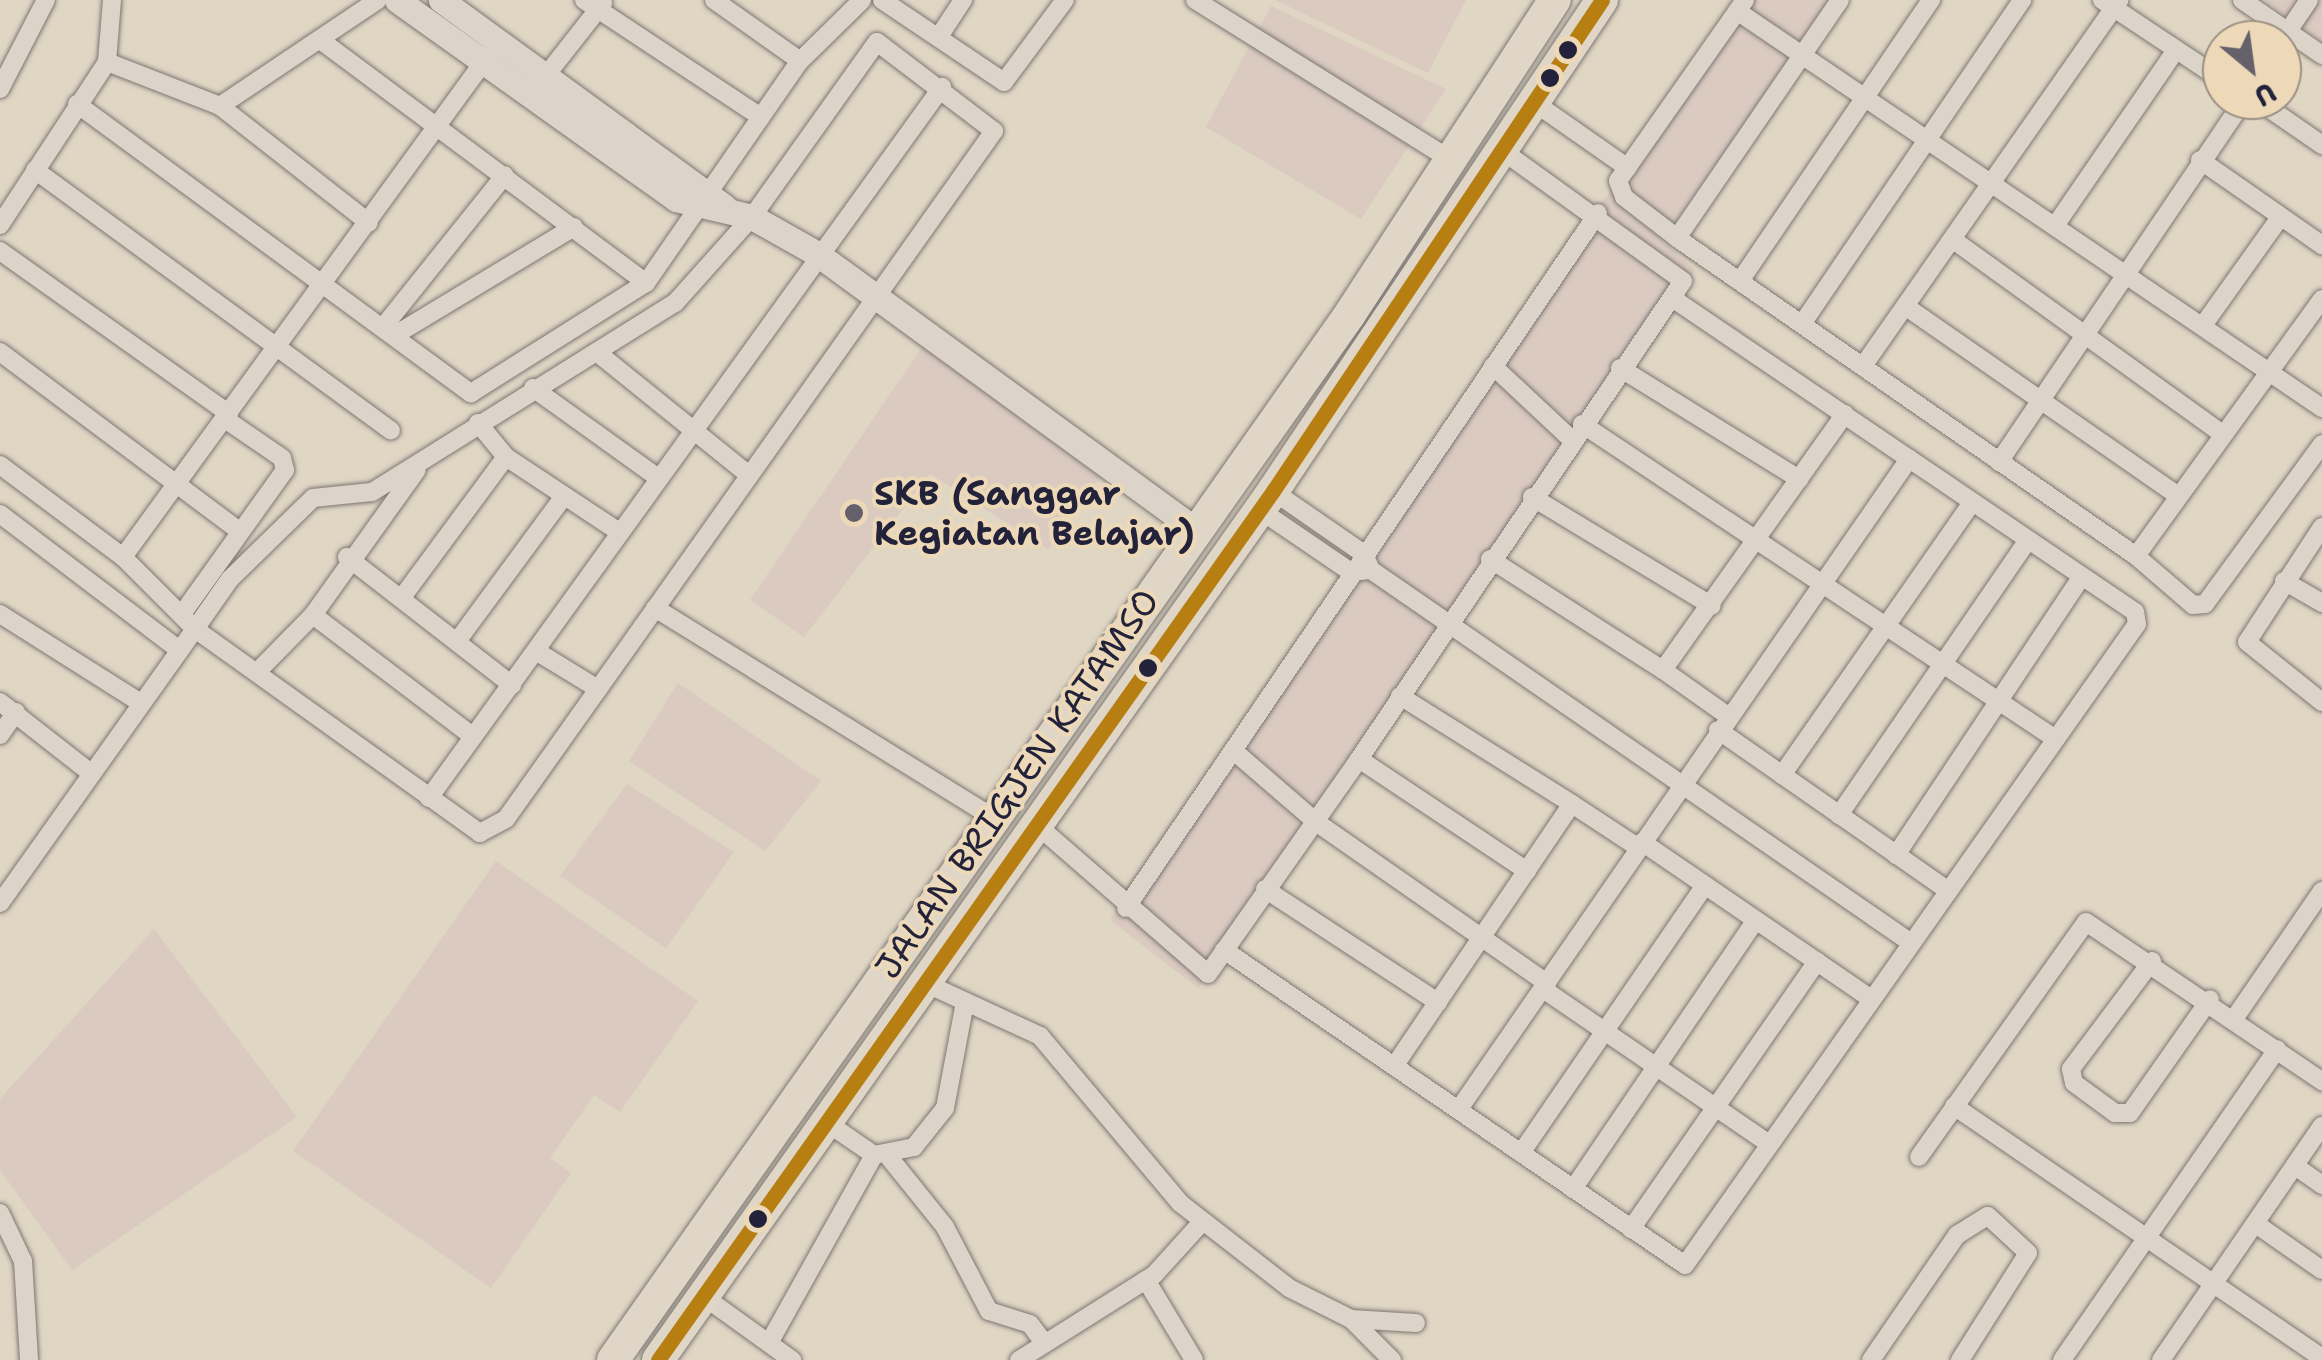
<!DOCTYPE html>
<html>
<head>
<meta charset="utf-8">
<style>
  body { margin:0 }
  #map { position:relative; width:2322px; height:1360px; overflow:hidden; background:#e0d6c4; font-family:"Shantell Sans",sans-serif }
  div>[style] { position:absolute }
  .built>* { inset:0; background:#dacac0 }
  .roads { filter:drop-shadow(0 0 2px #7c7774) drop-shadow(0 0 2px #7c7774) }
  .street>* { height:18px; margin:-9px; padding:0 9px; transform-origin:9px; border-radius:9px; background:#dcd4c8 }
  .secondary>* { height:25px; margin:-12.5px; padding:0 12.5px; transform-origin:12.5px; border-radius:12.5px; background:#dcd4c8 }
  .highway>* { height:32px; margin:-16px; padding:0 16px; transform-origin:16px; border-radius:16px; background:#dfd6c7 }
  .bus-1>* { height:15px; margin:-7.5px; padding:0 7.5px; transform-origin:7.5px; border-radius:7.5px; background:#b77e12 }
  .dots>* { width:28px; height:28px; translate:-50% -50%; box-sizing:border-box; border:5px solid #edd9b7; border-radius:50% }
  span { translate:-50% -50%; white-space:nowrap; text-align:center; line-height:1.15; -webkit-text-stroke:8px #edd9b7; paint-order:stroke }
  .poi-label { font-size:35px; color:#22223b; font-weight:700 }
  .left { translate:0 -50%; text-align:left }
  .street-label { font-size:35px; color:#22223b }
  .north { position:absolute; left:2202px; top:20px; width:100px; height:100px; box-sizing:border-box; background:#edd9b7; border:2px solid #9c9085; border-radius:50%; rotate:151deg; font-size:28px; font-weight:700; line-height:40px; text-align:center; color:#22223b }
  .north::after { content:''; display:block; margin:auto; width:35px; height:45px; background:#64616b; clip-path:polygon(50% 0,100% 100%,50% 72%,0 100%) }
</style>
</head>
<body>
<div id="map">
  <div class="built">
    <div style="clip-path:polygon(1275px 0,1466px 0,1428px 73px)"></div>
    <div style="clip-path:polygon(1741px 0,1831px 0,1662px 241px,1695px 270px,1198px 988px,1110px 920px)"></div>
    <div style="clip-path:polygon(2264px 0,2322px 0,2322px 42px)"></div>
    <div style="clip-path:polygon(1271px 6px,1446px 89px,1361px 219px,1206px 127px)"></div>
    <div style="clip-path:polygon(922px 347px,1100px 477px,1048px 549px,930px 474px,804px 637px,750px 600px)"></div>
    <div style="clip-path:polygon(678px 683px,821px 781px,765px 851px,629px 761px)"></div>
    <div style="clip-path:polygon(627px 784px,734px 852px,666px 948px,560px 876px)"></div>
    <div style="clip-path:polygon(496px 861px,698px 1001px,620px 1112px,594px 1095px,550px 1158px,571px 1173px,491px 1288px,293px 1151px)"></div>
    <div style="clip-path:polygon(154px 929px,297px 1117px,72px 1270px,0 1170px,0 1099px)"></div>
  </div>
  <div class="roads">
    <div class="street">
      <div style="left:584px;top:0;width:212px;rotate:33.5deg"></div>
      <div style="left:714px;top:0;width:105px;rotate:35.3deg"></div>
      <div style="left:882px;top:0;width:147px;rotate:33.9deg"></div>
      <div style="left:1004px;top:82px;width:102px;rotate:-53.4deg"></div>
      <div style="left:1195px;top:0;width:300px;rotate:32deg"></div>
      <div style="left:1745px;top:0;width:221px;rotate:125.1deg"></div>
      <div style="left:1618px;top:181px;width:17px;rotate:69deg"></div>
      <div style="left:1624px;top:197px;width:67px;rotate:37.7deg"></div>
      <div style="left:1677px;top:238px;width:558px;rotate:34.71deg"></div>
      <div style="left:2136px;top:556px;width:75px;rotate:40.7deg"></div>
      <div style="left:2193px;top:605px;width:12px;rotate:-5deg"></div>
      <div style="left:2205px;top:604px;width:198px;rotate:-53.8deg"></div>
      <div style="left:2102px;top:0;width:144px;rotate:33.7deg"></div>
      <div style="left:2242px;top:0;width:97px;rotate:34.5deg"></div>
      <div style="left:1737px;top:11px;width:707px;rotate:34.16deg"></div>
      <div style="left:940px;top:35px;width:42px;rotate:-56.7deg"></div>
      <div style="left:2282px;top:40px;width:48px;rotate:-56deg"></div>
      <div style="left:323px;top:42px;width:403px;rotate:36.7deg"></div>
      <div style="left:107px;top:62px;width:121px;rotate:21.3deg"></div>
      <div style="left:220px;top:106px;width:189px;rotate:38.1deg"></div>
      <div style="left:548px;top:73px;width:89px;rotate:-51.8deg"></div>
      <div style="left:0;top:89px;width:100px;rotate:-62.7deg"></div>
      <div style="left:2257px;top:100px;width:79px;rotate:34.7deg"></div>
      <div style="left:1535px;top:103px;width:113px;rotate:35deg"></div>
      <div style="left:77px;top:104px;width:489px;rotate:36.3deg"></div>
      <div style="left:471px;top:393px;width:207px;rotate:-32.2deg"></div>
      <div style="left:646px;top:283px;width:270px;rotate:-55.3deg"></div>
      <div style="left:800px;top:61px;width:87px;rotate:-44.5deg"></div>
      <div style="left:220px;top:106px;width:190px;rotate:-33.9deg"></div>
      <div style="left:2200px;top:160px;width:149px;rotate:34.9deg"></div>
      <div style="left:35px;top:170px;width:441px;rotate:36.2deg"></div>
      <div style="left:2057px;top:223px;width:206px;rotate:-55.5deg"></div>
      <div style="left:0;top:225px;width:195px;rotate:-56.7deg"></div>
      <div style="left:107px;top:62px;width:62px;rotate:-85.4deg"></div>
      <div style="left:1677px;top:238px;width:288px;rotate:-55.6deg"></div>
      <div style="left:1952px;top:239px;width:333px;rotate:35.8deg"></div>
      <div style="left:0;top:251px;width:281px;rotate:35.4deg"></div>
      <div style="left:1740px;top:281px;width:340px;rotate:-55.8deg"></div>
      <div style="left:1908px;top:308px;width:326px;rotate:34.8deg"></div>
      <div style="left:1802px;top:324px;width:392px;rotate:-55.8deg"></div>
      <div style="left:2204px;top:324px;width:129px;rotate:-54.5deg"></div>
      <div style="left:384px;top:326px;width:193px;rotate:-51.3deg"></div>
      <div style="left:395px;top:335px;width:209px;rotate:-31.1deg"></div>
      <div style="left:0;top:352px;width:297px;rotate:36.8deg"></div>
      <div style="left:599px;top:354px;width:193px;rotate:38.9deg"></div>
      <div style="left:1493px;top:366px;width:107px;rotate:43.1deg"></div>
      <div style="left:1863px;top:366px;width:447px;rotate:-55deg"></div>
      <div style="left:1620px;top:368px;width:211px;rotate:31.8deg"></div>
      <div style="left:533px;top:388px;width:153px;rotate:35.7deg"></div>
      <div style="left:478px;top:423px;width:44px;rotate:50.5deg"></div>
      <div style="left:506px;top:457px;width:134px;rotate:33.5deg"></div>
      <div style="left:1582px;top:424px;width:563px;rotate:33.63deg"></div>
      <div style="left:1999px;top:462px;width:437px;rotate:-55.9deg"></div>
      <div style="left:0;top:465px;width:154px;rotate:36.8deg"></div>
      <div style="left:123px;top:557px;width:102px;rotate:45deg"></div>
      <div style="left:195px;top:629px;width:61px;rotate:-55deg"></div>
      <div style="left:230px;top:579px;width:116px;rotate:-44.3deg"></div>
      <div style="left:313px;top:498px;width:59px;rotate:-5.8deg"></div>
      <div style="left:372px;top:492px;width:357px;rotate:-32deg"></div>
      <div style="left:675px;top:303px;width:115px;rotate:-48.2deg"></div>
      <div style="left:752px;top:217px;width:215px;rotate:-54.5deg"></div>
      <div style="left:877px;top:42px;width:147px;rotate:37.3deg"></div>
      <div style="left:994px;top:131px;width:843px;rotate:125.35deg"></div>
      <div style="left:506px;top:819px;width:30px;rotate:152deg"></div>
      <div style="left:480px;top:833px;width:350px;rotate:-144.4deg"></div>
      <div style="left:195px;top:629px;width:336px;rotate:125.4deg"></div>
      <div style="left:1532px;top:497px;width:210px;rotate:31.2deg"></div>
      <div style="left:1260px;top:510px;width:110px;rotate:34.3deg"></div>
      <div style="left:1351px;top:572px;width:20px;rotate:-6deg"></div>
      <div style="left:1371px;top:570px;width:17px;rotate:-114deg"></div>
      <div style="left:1364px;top:554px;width:111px;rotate:-145.3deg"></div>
      <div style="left:0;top:514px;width:220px;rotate:37.2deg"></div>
      <div style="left:2322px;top:527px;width:137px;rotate:123.1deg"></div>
      <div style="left:2247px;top:642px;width:96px;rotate:38.7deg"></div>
      <div style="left:2136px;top:556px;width:317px;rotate:-54.1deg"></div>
      <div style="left:123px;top:557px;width:623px;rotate:-53.94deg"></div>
      <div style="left:347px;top:557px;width:209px;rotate:37.8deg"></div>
      <div style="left:1490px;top:559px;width:206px;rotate:32.7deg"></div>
      <div style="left:1371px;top:570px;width:651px;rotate:34.62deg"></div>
      <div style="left:2284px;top:581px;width:44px;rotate:30.1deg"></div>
      <div style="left:403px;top:596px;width:173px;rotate:-53.5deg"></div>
      <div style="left:655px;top:608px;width:399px;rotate:31.8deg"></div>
      <div style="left:0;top:614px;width:165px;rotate:32.3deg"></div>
      <div style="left:182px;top:614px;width:177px;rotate:-54.4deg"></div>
      <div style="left:285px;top:470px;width:12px;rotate:-104deg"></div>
      <div style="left:282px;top:458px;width:69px;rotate:-145.6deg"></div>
      <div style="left:313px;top:615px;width:198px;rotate:37.2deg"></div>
      <div style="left:458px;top:640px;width:179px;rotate:-53.6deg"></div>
      <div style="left:536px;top:651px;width:73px;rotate:31.5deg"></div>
      <div style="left:260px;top:669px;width:76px;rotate:-45.5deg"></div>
      <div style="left:313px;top:615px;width:178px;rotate:-54.4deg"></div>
      <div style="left:1400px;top:696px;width:203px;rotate:32.1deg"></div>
      <div style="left:0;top:702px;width:115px;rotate:38deg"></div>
      <div style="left:1728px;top:716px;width:80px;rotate:-144.7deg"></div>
      <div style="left:1663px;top:670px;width:314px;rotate:-54.6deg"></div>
      <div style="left:1718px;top:730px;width:274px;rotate:34.9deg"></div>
      <div style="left:0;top:735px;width:28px;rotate:-55deg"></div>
      <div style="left:1235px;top:752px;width:107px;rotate:40.8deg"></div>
      <div style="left:1316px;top:822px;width:282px;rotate:34.9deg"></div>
      <div style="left:1359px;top:759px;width:202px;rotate:33.7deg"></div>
      <div style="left:1782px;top:775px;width:332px;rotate:-55.1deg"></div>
      <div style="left:429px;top:798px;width:877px;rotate:-54.19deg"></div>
      <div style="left:1839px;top:815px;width:332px;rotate:-55.5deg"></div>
      <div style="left:1038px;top:826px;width:225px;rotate:41deg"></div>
      <div style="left:1208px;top:974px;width:263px;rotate:-54.9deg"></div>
      <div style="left:1359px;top:759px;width:577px;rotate:-55.87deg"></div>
      <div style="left:1683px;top:281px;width:222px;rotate:-144.2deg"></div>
      <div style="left:1642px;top:842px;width:274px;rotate:34.4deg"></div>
      <div style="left:1896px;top:855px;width:333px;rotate:-56.3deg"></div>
      <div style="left:1265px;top:889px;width:207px;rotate:33.2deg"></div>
      <div style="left:1126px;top:908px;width:840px;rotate:-55.82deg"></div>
      <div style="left:1224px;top:950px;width:558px;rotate:34.34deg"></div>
      <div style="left:1685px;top:1265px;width:784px;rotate:-54.81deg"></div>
      <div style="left:2137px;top:624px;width:12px;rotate:-99deg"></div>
      <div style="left:2135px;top:612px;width:556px;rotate:-145.85deg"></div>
      <div style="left:2152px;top:961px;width:135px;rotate:126.9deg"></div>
      <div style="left:2071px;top:1069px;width:14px;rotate:78deg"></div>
      <div style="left:2074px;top:1083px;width:51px;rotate:36.2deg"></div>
      <div style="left:2115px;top:1113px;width:15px"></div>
      <div style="left:2130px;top:1113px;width:139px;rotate:-54.9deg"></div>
      <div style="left:925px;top:983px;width:127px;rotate:24.7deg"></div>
      <div style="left:1040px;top:1036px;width:218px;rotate:50deg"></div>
      <div style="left:1180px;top:1203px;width:138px;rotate:37.9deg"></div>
      <div style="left:1289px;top:1288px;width:69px;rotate:26.6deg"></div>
      <div style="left:1351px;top:1319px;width:65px;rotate:3.5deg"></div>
      <div style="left:1543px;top:989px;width:273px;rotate:34.4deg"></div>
      <div style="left:2236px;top:1016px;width:152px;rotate:-55.5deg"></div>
      <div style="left:1395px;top:1065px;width:315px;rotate:-55.9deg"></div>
      <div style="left:1572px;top:804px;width:80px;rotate:33.3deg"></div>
      <div style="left:1954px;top:1106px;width:446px;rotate:34.4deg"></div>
      <div style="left:1459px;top:1109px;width:791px;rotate:-55.3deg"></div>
      <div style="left:826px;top:1122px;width:58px;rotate:34.5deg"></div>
      <div style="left:874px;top:1155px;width:41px;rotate:-11.3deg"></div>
      <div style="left:914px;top:1147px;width:50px;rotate:-51.5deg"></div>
      <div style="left:945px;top:1108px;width:108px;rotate:-79.3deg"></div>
      <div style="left:1521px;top:1153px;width:325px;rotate:-55.5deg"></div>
      <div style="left:888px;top:1156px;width:91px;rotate:51.2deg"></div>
      <div style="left:945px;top:1227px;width:95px;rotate:62.4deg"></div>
      <div style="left:989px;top:1311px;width:43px;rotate:17.6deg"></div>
      <div style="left:1030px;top:1324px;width:21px;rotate:53deg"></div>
      <div style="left:1919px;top:1157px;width:288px;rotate:-54.6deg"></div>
      <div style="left:2086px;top:922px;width:285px;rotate:34deg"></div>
      <div style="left:2295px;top:1166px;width:33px;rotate:35deg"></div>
      <div style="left:1573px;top:1189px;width:325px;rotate:-55.8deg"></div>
      <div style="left:0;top:1213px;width:53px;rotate:64.4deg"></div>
      <div style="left:23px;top:1261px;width:99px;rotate:86.5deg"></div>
      <div style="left:2256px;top:1224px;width:80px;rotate:34.9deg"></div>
      <div style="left:1631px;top:1229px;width:326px;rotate:-55.2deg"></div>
      <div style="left:1146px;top:1280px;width:93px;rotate:59deg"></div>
      <div style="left:703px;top:1296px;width:110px;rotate:35.7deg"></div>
      <div style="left:1351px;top:1319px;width:58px;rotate:45deg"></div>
      <div style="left:769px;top:1343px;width:215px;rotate:-60.8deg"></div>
      <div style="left:1019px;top:1360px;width:160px;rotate:-32.2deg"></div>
      <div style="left:1154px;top:1275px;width:72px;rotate:-47.8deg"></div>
      <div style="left:1871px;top:1360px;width:152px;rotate:-55.5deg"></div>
      <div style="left:1957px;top:1235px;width:36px;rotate:-32deg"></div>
      <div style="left:1988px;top:1216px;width:54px;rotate:42.8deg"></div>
      <div style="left:2028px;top:1253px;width:127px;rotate:122.4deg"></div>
      <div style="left:2062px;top:1360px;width:378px;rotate:-55.3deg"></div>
      <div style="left:2161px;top:1360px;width:284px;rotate:-55.5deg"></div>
    </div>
    <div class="secondary">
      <div style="left:397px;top:0;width:343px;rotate:35.5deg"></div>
      <div style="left:676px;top:199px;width:78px;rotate:13.3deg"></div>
      <div style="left:752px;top:217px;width:73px;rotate:29.4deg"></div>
      <div style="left:816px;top:253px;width:469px;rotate:36.1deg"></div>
      <div style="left:441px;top:0;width:351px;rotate:36.1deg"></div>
    </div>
    <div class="highway">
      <div style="left:613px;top:1360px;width:1280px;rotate:-54.83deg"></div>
      <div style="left:1350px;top:314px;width:375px;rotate:-56.9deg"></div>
      <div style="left:658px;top:1360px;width:1065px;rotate:-54.71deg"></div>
      <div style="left:1273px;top:491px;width:591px;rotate:-56.18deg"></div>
    </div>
  </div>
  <div class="bus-1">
    <div style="left:658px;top:1360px;width:1065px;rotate:-54.71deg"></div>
    <div style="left:1273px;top:491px;width:591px;rotate:-56.18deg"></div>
  </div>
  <div class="dots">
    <div style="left:1568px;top:50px;background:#22223b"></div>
    <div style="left:1550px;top:78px;background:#22223b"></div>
    <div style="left:854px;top:513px;background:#64616b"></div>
    <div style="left:1148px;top:668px;background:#22223b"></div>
    <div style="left:758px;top:1219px;background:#22223b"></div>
  </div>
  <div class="poi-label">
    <span class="left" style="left:874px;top:513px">SKB (Sanggar<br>Kegiatan Belajar)</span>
  </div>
  <div class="street-label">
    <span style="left:1017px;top:784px;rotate:-55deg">JALAN BRIGJEN KATAMSO</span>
  </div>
  <div class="north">U</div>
</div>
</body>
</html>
